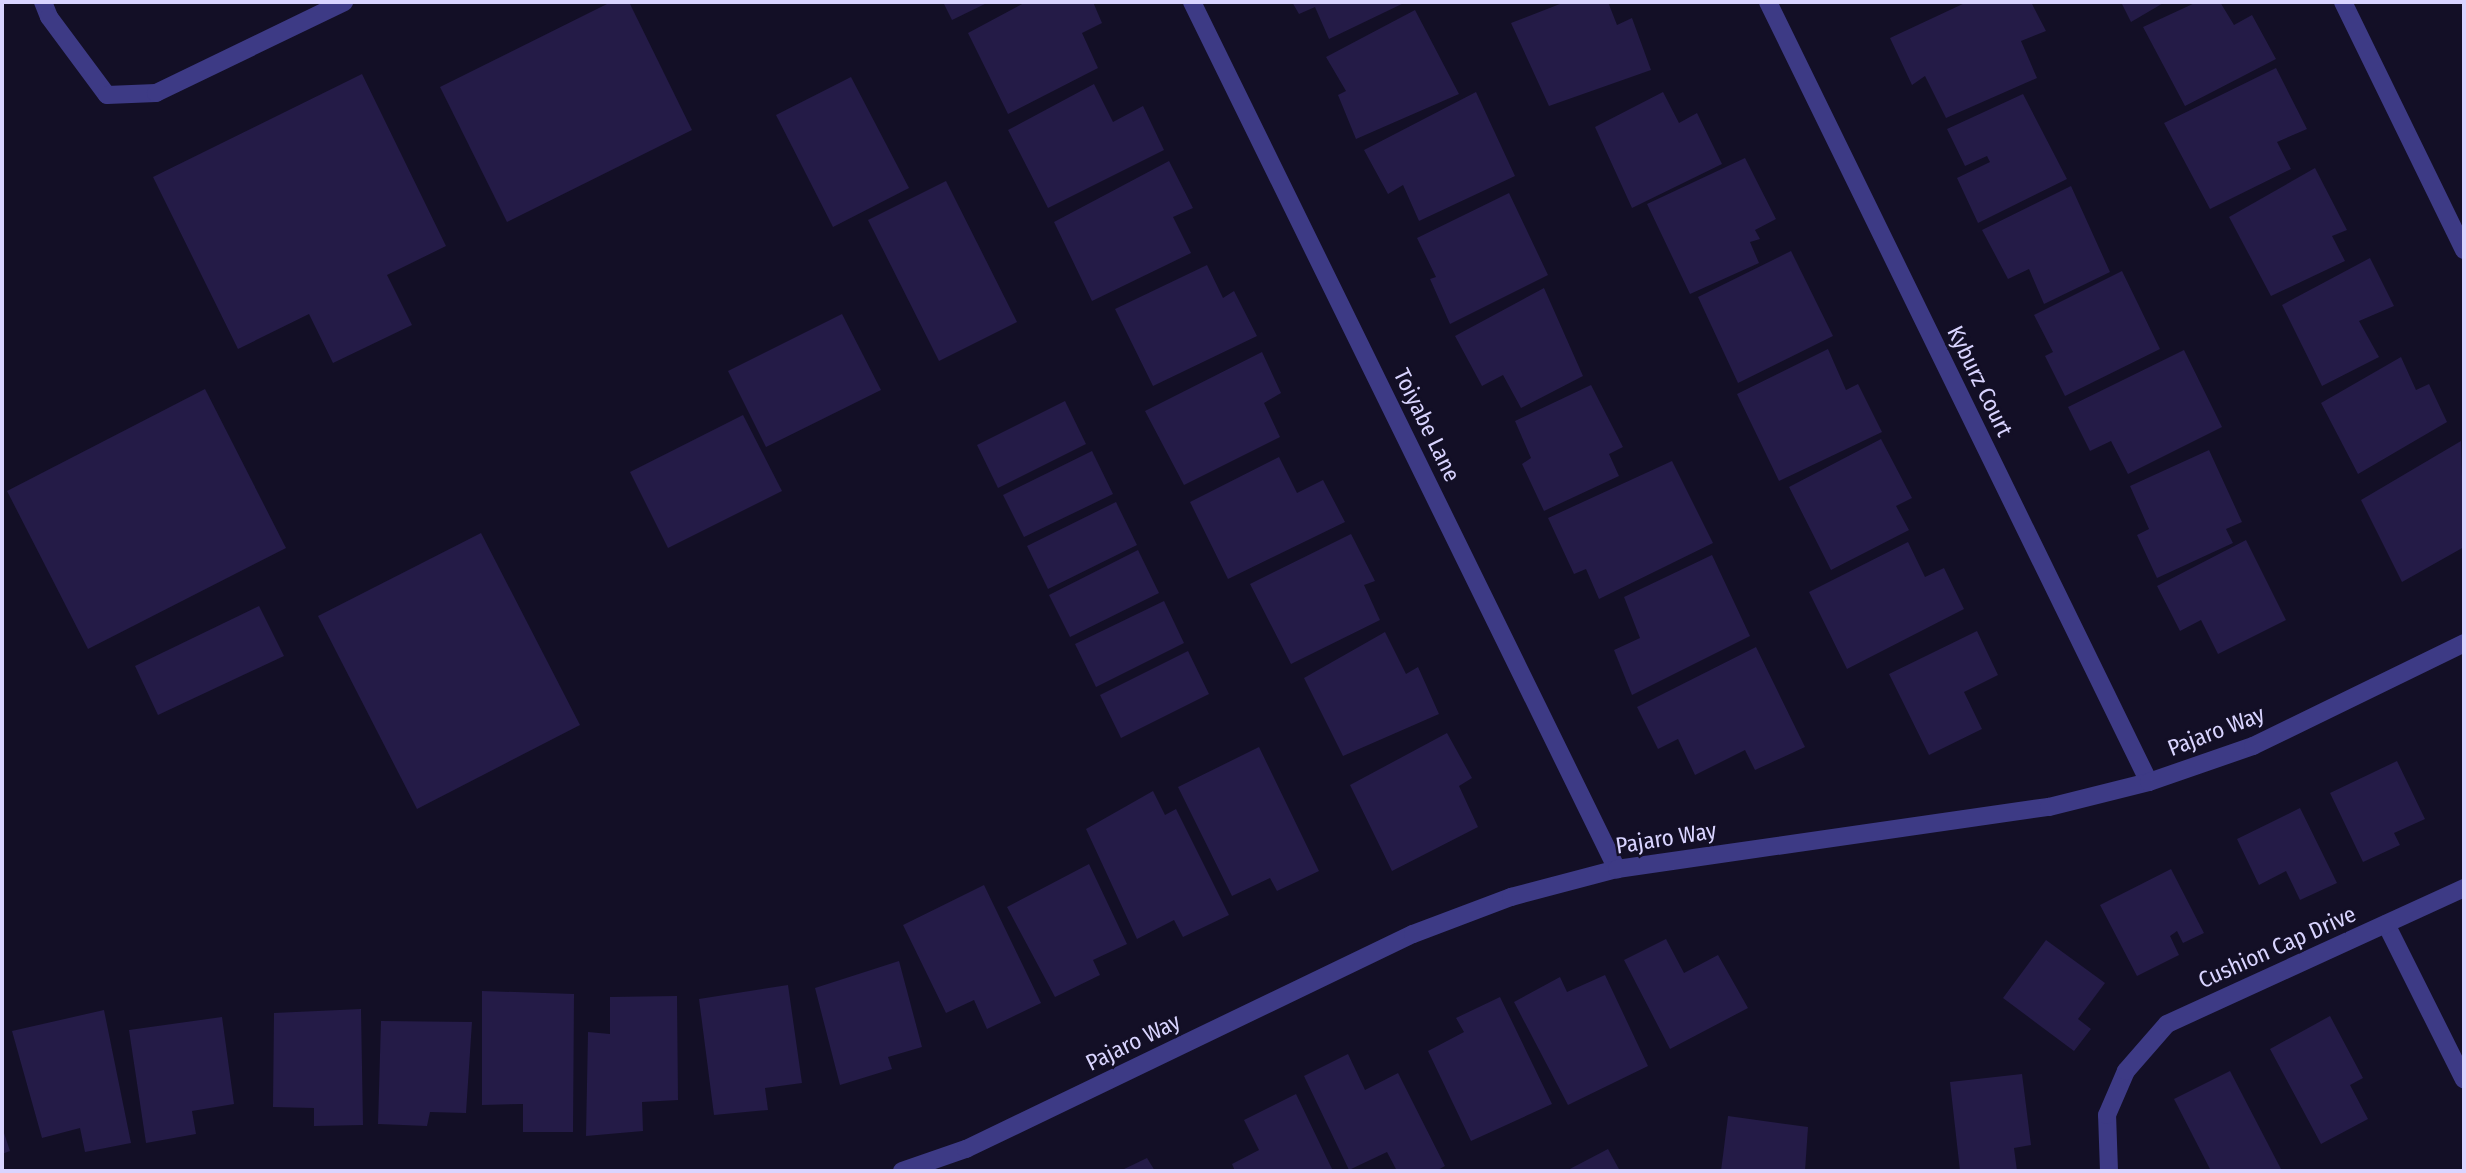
<!DOCTYPE html>
<html>
<head>
<meta charset="utf-8">
<style>
  body { margin:0 }
  #map { position:relative; width:2466px; height:1173px; overflow:hidden; background:#130f26; font-family:"Fira Sans Condensed",sans-serif }
  div>[style] { position:absolute }
  .building>* { inset:0; background:#241b47 }
  .service>* { height:18px; margin:-9px; padding:0 9px; transform-origin:9px; border-radius:9px; background:#3d3a85 }
  .minor>* { height:18px; margin:-9px; padding:0 9px; transform-origin:9px; border-radius:9px; background:#3d3a85 }
  span { translate:-50% -50%; white-space:nowrap; text-align:center; line-height:1.15; -webkit-text-stroke:5px #130f26; paint-order:stroke }
  .street-label { font-size:23px; color:#d9d4ff }
  .frame { position:absolute; inset:0; border:4px solid #d9d4ff; pointer-events:none }
</style>
</head>
<body>
<div id="map">
  <div class="building">
    <div style="clip-path:polygon(611px 2px,629px 2px,692px 130px,507px 222px,440px 87px)"></div>
    <div style="clip-path:polygon(943px 2px,989px 2px,952px 20px)"></div>
    <div style="clip-path:polygon(1026px 2px,1093px 2px,1102px 23px,1082px 33px,1098px 68px,1008px 114px,968px 33px)"></div>
    <div style="clip-path:polygon(1292px 2px,1406px 2px,1329px 39px,1315px 7px,1299px 14px)"></div>
    <div style="clip-path:polygon(1565px 2px,1608px 2px,1617px 25px,1632px 18px,1651px 70px,1549px 106px,1511px 23px)"></div>
    <div style="clip-path:polygon(1967px 2px,2031px 2px,2046px 31px,2021px 41px,2037px 78px,1946px 118px,1925px 76px,1912px 85px,1890px 38px)"></div>
    <div style="clip-path:polygon(2121px 2px,2165px 2px,2131px 22px)"></div>
    <div style="clip-path:polygon(2197px 2px,2220px 2px,2234px 25px,2252px 15px,2276px 59px,2185px 106px,2143px 27px)"></div>
    <div style="clip-path:polygon(1415px 10px,1459px 94px,1356px 139px,1338px 95px,1346px 91px,1326px 57px)"></div>
    <div style="clip-path:polygon(2276px 68px,2307px 129px,2277px 142px,2291px 169px,2210px 209px,2164px 123px)"></div>
    <div style="clip-path:polygon(362px 74px,446px 246px,387px 275px,412px 325px,333px 363px,309px 314px,238px 349px,153px 177px)"></div>
    <div style="clip-path:polygon(851px 77px,909px 188px,833px 227px,776px 115px)"></div>
    <div style="clip-path:polygon(1094px 84px,1113px 122px,1143px 106px,1164px 150px,1048px 208px,1008px 130px)"></div>
    <div style="clip-path:polygon(1476px 92px,1515px 176px,1419px 221px,1403px 185px,1388px 194px,1364px 150px)"></div>
    <div style="clip-path:polygon(1663px 92px,1679px 123px,1697px 113px,1722px 164px,1632px 208px,1595px 127px)"></div>
    <div style="clip-path:polygon(2023px 94px,2067px 179px,1978px 223px,1957px 178px,1990px 162px,1987px 156px,1965px 166px,1947px 129px)"></div>
    <div style="clip-path:polygon(1745px 158px,1776px 219px,1755px 230px,1760px 239px,1750px 242px,1759px 263px,1690px 294px,1647px 204px)"></div>
    <div style="clip-path:polygon(1169px 161px,1193px 208px,1173px 217px,1191px 253px,1092px 301px,1054px 222px)"></div>
    <div style="clip-path:polygon(2315px 168px,2347px 230px,2332px 236px,2345px 261px,2271px 296px,2229px 217px)"></div>
    <div style="clip-path:polygon(946px 181px,1017px 322px,939px 361px,868px 220px)"></div>
    <div style="clip-path:polygon(2071px 186px,2110px 272px,2044px 304px,2029px 269px,2008px 279px,1982px 230px)"></div>
    <div style="clip-path:polygon(1509px 193px,1548px 275px,1450px 324px,1430px 279px,1436px 277px,1417px 238px)"></div>
    <div style="clip-path:polygon(1791px 251px,1833px 336px,1738px 383px,1698px 297px)"></div>
    <div style="clip-path:polygon(2370px 258px,2394px 306px,2359px 321px,2379px 357px,2322px 386px,2282px 305px)"></div>
    <div style="clip-path:polygon(1207px 265px,1223px 298px,1234px 291px,1257px 336px,1153px 386px,1115px 309px)"></div>
    <div style="clip-path:polygon(2122px 271px,2160px 349px,2065px 396px,2045px 356px,2053px 352px,2034px 315px)"></div>
    <div style="clip-path:polygon(1544px 288px,1583px 376px,1521px 408px,1503px 375px,1482px 386px,1455px 336px)"></div>
    <div style="clip-path:polygon(842px 314px,881px 390px,766px 447px,728px 371px)"></div>
    <div style="clip-path:polygon(1828px 349px,1846px 390px,1858px 384px,1882px 432px,1779px 481px,1737px 394px)"></div>
    <div style="clip-path:polygon(2184px 350px,2222px 427px,2128px 474px,2111px 441px,2090px 451px,2068px 407px)"></div>
    <div style="clip-path:polygon(1262px 352px,1281px 393px,1264px 403px,1280px 437px,1184px 485px,1145px 411px)"></div>
    <div style="clip-path:polygon(2401px 357px,2416px 390px,2429px 384px,2447px 422px,2358px 474px,2321px 403px)"></div>
    <div style="clip-path:polygon(1591px 385px,1623px 447px,1609px 454px,1619px 476px,1544px 511px,1522px 464px,1531px 458px,1515px 421px)"></div>
    <div style="clip-path:polygon(205px 389px,286px 548px,88px 649px,7px 491px)"></div>
    <div style="clip-path:polygon(1065px 401px,1086px 444px,998px 488px,977px 445px)"></div>
    <div style="clip-path:polygon(743px 415px,782px 491px,668px 548px,630px 472px)"></div>
    <div style="clip-path:polygon(1881px 439px,1912px 498px,1896px 506px,1909px 530px,1831px 570px,1789px 487px)"></div>
    <div style="clip-path:polygon(2461px 441px,2464px 547px,2402px 582px,2361px 500px)"></div>
    <div style="clip-path:polygon(2209px 450px,2242px 522px,2226px 529px,2233px 543px,2157px 578px,2137px 535px,2149px 529px,2130px 486px)"></div>
    <div style="clip-path:polygon(1092px 451px,1113px 494px,1024px 537px,1003px 495px)"></div>
    <div style="clip-path:polygon(1279px 457px,1297px 493px,1323px 480px,1345px 522px,1228px 579px,1190px 502px)"></div>
    <div style="clip-path:polygon(1672px 461px,1713px 543px,1599px 599px,1586px 569px,1574px 574px,1548px 518px)"></div>
    <div style="clip-path:polygon(1116px 502px,1137px 545px,1048px 589px,1027px 546px)"></div>
    <div style="clip-path:polygon(481px 533px,580px 725px,417px 809px,318px 616px)"></div>
    <div style="clip-path:polygon(1351px 534px,1375px 581px,1364px 585px,1380px 620px,1291px 664px,1250px 584px)"></div>
    <div style="clip-path:polygon(2246px 540px,2286px 620px,2218px 654px,2201px 620px,2180px 631px,2157px 586px)"></div>
    <div style="clip-path:polygon(1908px 542px,1925px 577px,1944px 568px,1964px 609px,1847px 669px,1809px 592px)"></div>
    <div style="clip-path:polygon(1138px 550px,1159px 593px,1070px 637px,1049px 595px)"></div>
    <div style="clip-path:polygon(1712px 555px,1750px 636px,1632px 695px,1614px 650px,1640px 638px,1624px 597px)"></div>
    <div style="clip-path:polygon(1164px 601px,1184px 643px,1096px 687px,1075px 644px)"></div>
    <div style="clip-path:polygon(259px 606px,284px 656px,158px 715px,135px 666px)"></div>
    <div style="clip-path:polygon(1977px 631px,1998px 675px,1964px 692px,1982px 729px,1929px 755px,1889px 674px)"></div>
    <div style="clip-path:polygon(1385px 632px,1406px 674px,1418px 667px,1439px 714px,1343px 756px,1304px 678px)"></div>
    <div style="clip-path:polygon(1756px 647px,1805px 747px,1755px 770px,1745px 750px,1695px 775px,1678px 739px,1658px 749px,1637px 707px)"></div>
    <div style="clip-path:polygon(1188px 651px,1209px 694px,1121px 738px,1100px 695px)"></div>
    <div style="clip-path:polygon(1447px 733px,1472px 778px,1459px 786px,1478px 827px,1392px 871px,1350px 785px)"></div>
    <div style="clip-path:polygon(1259px 747px,1319px 871px,1277px 891px,1270px 878px,1232px 896px,1178px 787px)"></div>
    <div style="clip-path:polygon(2397px 761px,2425px 819px,2394px 833px,2400px 845px,2363px 862px,2330px 793px)"></div>
    <div style="clip-path:polygon(1153px 791px,1165px 815px,1176px 809px,1229px 915px,1183px 937px,1174px 920px,1137px 939px,1086px 829px)"></div>
    <div style="clip-path:polygon(2300px 808px,2337px 883px,2300px 900px,2286px 871px,2259px 885px,2237px 839px)"></div>
    <div style="clip-path:polygon(1089px 864px,1127px 944px,1093px 960px,1100px 975px,1055px 997px,1007px 907px)"></div>
    <div style="clip-path:polygon(2171px 869px,2204px 933px,2183px 943px,2177px 931px,2170px 936px,2179px 955px,2137px 976px,2100px 905px)"></div>
    <div style="clip-path:polygon(984px 885px,1041px 1003px,987px 1029px,974px 1000px,946px 1013px,903px 925px)"></div>
    <div style="clip-path:polygon(1666px 939px,1684px 973px,1718px 955px,1748px 1008px,1670px 1049px,1624px 960px)"></div>
    <div style="clip-path:polygon(2046px 940px,2105px 983px,2078px 1019px,2091px 1029px,2074px 1051px,2003px 998px)"></div>
    <div style="clip-path:polygon(899px 961px,922px 1047px,888px 1057px,892px 1069px,840px 1085px,815px 988px)"></div>
    <div style="clip-path:polygon(1605px 975px,1648px 1066px,1568px 1105px,1514px 1002px,1560px 977px,1567px 992px)"></div>
    <div style="clip-path:polygon(788px 985px,802px 1083px,765px 1088px,768px 1110px,714px 1115px,699px 999px)"></div>
    <div style="clip-path:polygon(482px 991px,574px 994px,573px 1132px,523px 1132px,523px 1104px,482px 1105px)"></div>
    <div style="clip-path:polygon(677px 996px,678px 1100px,642px 1102px,643px 1131px,586px 1136px,588px 1032px,610px 1034px,610px 997px)"></div>
    <div style="clip-path:polygon(1500px 997px,1552px 1104px,1471px 1141px,1428px 1051px,1464px 1032px,1456px 1018px)"></div>
    <div style="clip-path:polygon(361px 1009px,363px 1125px,314px 1126px,314px 1108px,273px 1107px,274px 1013px)"></div>
    <div style="clip-path:polygon(104px 1010px,131px 1143px,85px 1152px,80px 1128px,42px 1138px,12px 1031px)"></div>
    <div style="clip-path:polygon(2330px 1016px,2363px 1078px,2350px 1085px,2368px 1119px,2321px 1144px,2270px 1049px)"></div>
    <div style="clip-path:polygon(222px 1017px,234px 1104px,192px 1111px,196px 1134px,146px 1143px,129px 1030px)"></div>
    <div style="clip-path:polygon(381px 1021px,472px 1022px,466px 1113px,430px 1112px,427px 1126px,378px 1124px)"></div>
    <div style="clip-path:polygon(1348px 1054px,1365px 1090px,1398px 1073px,1445px 1166px,1436px 1171px,1397px 1171px,1387px 1152px,1349px 1170px,1304px 1076px)"></div>
    <div style="clip-path:polygon(2230px 1071px,2281px 1169px,2276px 1171px,2211px 1171px,2174px 1099px)"></div>
    <div style="clip-path:polygon(2022px 1074px,2031px 1145px,2014px 1148px,2017px 1171px,1960px 1171px,1950px 1082px)"></div>
    <div style="clip-path:polygon(1296px 1094px,1333px 1171px,1235px 1171px,1232px 1164px,1259px 1150px,1244px 1120px)"></div>
    <div style="clip-path:polygon(1728px 1116px,1808px 1127px,1805px 1171px,1721px 1171px)"></div>
    <div style="clip-path:polygon(2px 1127px,10px 1151px,2px 1154px)"></div>
    <div style="clip-path:polygon(1608px 1149px,1620px 1171px,1566px 1171px)"></div>
    <div style="clip-path:polygon(1147px 1158px,1155px 1171px,1120px 1171px)"></div>
  </div>
  <div class="service">
    <div style="left:43px;top:2px;width:16px;rotate:68deg"></div>
    <div style="left:49px;top:17px;width:97px;rotate:53.4deg"></div>
    <div style="left:107px;top:95px;width:49px;rotate:-2.3deg"></div>
    <div style="left:156px;top:93px;width:209px;rotate:-25.8deg"></div>
  </div>
  <div class="minor">
    <div style="left:1192px;top:2px;width:966px;rotate:63.89deg"></div>
    <div style="left:1768px;top:2px;width:868px;rotate:63.97deg"></div>
    <div style="left:2343px;top:2px;width:276px;rotate:64deg"></div>
    <div style="left:2386px;top:924px;width:174px;rotate:63.4deg"></div>
    <div style="left:902px;top:1171px;width:68px;rotate:-19deg"></div>
    <div style="left:966px;top:1149px;width:496px;rotate:-25.7deg"></div>
    <div style="left:1413px;top:934px;width:105px;rotate:-20.7deg"></div>
    <div style="left:1511px;top:897px;width:110px;rotate:-14.8deg"></div>
    <div style="left:1617px;top:869px;width:436px;rotate:-8.2deg"></div>
    <div style="left:2049px;top:807px;width:103px;rotate:-14deg"></div>
    <div style="left:2149px;top:782px;width:110px;rotate:-19.1deg"></div>
    <div style="left:2253px;top:746px;width:235px;rotate:-26deg"></div>
    <div style="left:2109px;top:1171px;width:56px;rotate:-92deg"></div>
    <div style="left:2107px;top:1115px;width:48px;rotate:-66.6deg"></div>
    <div style="left:2126px;top:1071px;width:62px;rotate:-48.9deg"></div>
    <div style="left:2167px;top:1024px;width:327px;rotate:-24.6deg"></div>
  </div>
  <div class="street-label">
    <span style="left:1980px;top:381px;rotate:64deg">Kyburz Court</span>
    <span style="left:1427px;top:425px;rotate:64deg">Toiyabe Lane</span>
    <span style="left:2216px;top:731px;rotate:-21deg">Pajaro Way</span>
    <span style="left:1666px;top:838px;rotate:-9deg">Pajaro Way</span>
    <span style="left:2277px;top:947px;rotate:-24deg">Cushion Cap Drive</span>
    <span style="left:1133px;top:1042px;rotate:-26deg">Pajaro Way</span>
  </div>
  <div class="frame"></div>
</div>
</body>
</html>
